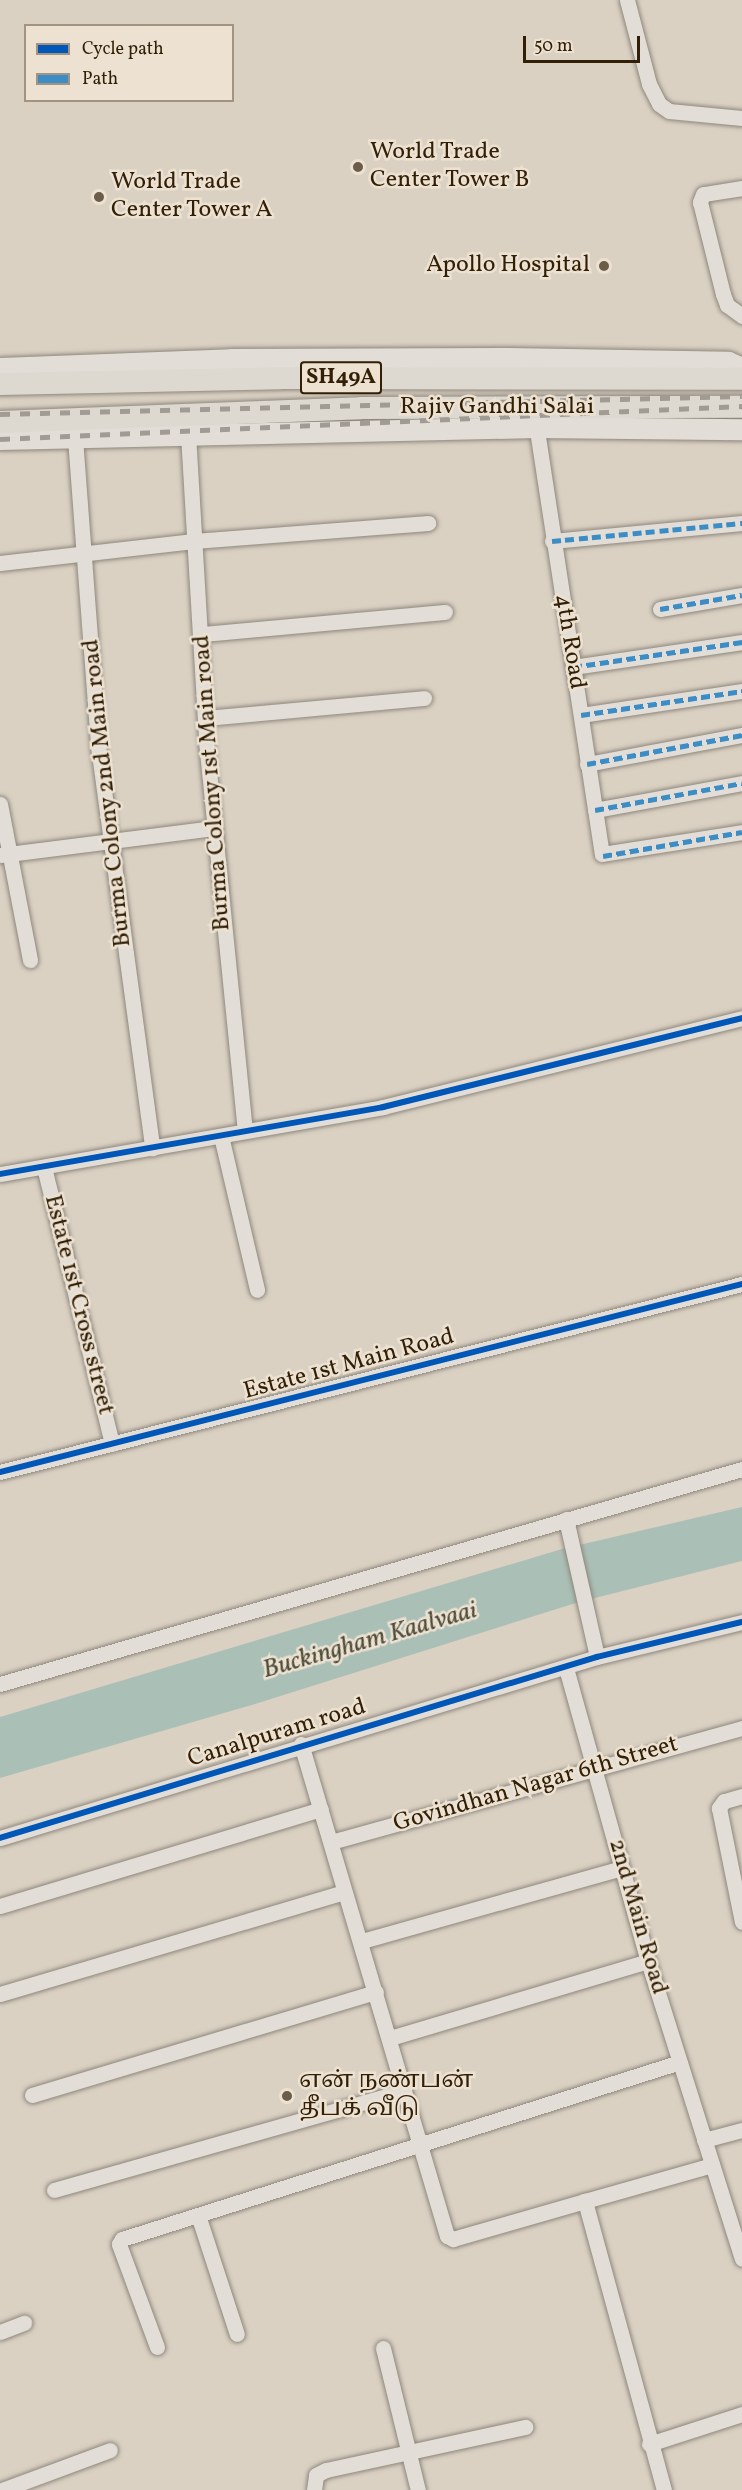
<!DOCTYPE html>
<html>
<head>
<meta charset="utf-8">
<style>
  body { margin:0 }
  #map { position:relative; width:742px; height:2490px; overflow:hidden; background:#dad1c3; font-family:Vollkorn,"Noto Serif Tamil",serif }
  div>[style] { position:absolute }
  .water>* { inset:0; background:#aabfb6 }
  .roads { filter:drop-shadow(0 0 2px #8e877c) drop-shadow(0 0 2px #8e877c) }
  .street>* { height:15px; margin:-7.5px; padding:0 7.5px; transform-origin:7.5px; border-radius:7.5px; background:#e2ded7 }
  .secondary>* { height:21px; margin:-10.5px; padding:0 10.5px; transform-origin:10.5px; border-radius:10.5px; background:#e2ded7 }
  .primary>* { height:22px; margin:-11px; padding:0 11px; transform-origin:11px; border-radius:11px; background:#ddd9d1 }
  .rail>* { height:4.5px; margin-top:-2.25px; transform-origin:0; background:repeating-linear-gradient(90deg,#a19b93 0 10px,transparent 0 20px) }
  .quiet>* { height:4.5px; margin-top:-2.25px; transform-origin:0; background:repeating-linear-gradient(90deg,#3c8dc5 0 9px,transparent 0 13.5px) }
  .cycleway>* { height:6px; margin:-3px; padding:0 3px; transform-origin:3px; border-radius:3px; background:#0057b8 }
  .dots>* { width:16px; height:16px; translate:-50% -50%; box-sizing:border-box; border:3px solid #ede2d2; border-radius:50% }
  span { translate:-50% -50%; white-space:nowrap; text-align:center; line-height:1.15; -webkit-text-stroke:5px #ede2d2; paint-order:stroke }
  .shield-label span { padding:2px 4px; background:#ede2d2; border:2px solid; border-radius:4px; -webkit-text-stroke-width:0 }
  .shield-label { font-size:22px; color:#311f06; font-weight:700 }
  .poi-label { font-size:24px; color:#311f06 }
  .left { translate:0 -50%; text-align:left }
  .right { translate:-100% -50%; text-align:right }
  .street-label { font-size:24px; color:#311f06 }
  .water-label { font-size:26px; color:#4f4d39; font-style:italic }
  .legend { position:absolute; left:24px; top:24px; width:210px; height:78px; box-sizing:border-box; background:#ede2d2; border:2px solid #a29480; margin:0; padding:8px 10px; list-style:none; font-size:18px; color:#311f06 }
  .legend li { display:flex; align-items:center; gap:12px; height:30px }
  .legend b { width:30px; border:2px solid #a29480 }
  .scale { position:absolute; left:523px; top:36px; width:117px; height:27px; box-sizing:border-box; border:3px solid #311f06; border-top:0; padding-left:8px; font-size:18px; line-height:21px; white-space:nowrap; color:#311f06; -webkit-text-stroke:4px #ede2d2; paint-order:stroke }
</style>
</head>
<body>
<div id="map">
  <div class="water">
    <div style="clip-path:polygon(742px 1507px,742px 1561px,579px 1602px,255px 1704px,0 1778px,0 1717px,562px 1549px)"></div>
  </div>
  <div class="roads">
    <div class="street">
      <div style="left:627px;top:0;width:87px;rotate:75.3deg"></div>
      <div style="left:649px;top:84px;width:22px;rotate:63deg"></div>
      <div style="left:659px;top:104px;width:12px;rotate:35deg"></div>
      <div style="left:669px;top:111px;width:73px;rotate:5.5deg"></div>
      <div style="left:742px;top:188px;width:39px;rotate:171deg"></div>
      <div style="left:703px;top:194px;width:9px;rotate:111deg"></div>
      <div style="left:700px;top:202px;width:95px;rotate:76deg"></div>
      <div style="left:723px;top:294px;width:12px;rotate:70deg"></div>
      <div style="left:727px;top:305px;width:19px;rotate:36deg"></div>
      <div style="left:535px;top:417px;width:442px;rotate:81.3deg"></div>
      <div style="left:602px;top:854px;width:142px;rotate:-8.9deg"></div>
      <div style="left:188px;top:434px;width:308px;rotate:86.6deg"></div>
      <div style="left:206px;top:741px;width:392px;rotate:84.3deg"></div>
      <div style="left:75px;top:438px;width:309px;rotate:85.7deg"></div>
      <div style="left:98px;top:746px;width:406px;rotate:82.3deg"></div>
      <div style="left:552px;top:541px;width:191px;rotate:-5.4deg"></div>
      <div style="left:0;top:563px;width:195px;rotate:-6.5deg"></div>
      <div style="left:194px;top:541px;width:235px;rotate:-4.4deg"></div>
      <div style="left:660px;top:609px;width:83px;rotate:-9.7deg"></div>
      <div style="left:202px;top:634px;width:244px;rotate:-5.2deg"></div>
      <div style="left:573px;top:667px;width:171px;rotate:-8.4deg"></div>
      <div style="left:581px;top:715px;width:163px;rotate:-8.5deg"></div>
      <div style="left:205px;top:718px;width:220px;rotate:-5.2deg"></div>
      <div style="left:587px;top:764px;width:158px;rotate:-10.6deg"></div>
      <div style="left:0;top:804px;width:159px;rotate:79.1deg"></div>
      <div style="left:595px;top:810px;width:149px;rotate:-10.4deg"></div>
      <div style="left:0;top:855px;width:216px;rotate:-7.2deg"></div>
      <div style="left:221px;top:1136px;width:158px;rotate:76.8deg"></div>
      <div style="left:44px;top:1167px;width:285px;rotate:76.2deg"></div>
      <div style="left:0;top:1174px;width:389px;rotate:-9.9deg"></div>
      <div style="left:383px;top:1107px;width:370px;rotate:-13.9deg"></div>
      <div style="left:0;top:1472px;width:765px;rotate:-14.22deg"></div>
      <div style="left:566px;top:1519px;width:141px;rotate:77.3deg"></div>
      <div style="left:566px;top:1668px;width:304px;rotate:74.4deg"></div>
      <div style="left:648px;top:1961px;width:312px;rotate:72.5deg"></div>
      <div style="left:0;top:1684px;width:773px;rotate:-16.16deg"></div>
      <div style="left:301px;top:1744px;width:513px;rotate:73.47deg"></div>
      <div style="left:447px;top:2236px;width:7px;rotate:27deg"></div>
      <div style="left:453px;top:2239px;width:137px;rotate:-16.1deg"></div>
      <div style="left:742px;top:1796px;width:19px;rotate:164deg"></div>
      <div style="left:724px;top:1801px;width:9px;rotate:126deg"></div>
      <div style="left:719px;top:1808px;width:116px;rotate:78.6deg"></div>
      <div style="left:0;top:1838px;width:624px;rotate:-16.87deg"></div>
      <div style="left:597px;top:1657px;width:149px;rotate:-13.6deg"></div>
      <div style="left:331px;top:1842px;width:427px;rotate:-15.5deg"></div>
      <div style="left:0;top:1906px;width:335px;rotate:-16.8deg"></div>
      <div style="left:362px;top:1941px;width:270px;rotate:-15.7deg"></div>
      <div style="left:0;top:1994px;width:359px;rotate:-16.5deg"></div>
      <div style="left:390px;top:2038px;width:269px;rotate:-16.6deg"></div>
      <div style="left:32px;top:2095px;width:359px;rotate:-16.7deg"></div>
      <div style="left:704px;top:2140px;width:39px;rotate:-15deg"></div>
      <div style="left:54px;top:2190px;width:364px;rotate:-15.8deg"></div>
      <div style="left:198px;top:2215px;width:125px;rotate:71.9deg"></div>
      <div style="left:0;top:2332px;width:26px;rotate:-21deg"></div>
      <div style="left:157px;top:2347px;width:110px;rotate:-110.3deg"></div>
      <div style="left:119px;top:2244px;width:6px;rotate:-59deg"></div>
      <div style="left:122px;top:2239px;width:585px;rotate:-17.6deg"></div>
      <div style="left:383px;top:2348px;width:146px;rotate:76.2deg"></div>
      <div style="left:649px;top:2444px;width:98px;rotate:-17.9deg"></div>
      <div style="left:2px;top:2490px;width:115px;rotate:-20.3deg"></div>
      <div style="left:314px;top:2490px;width:15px;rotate:-82deg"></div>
      <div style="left:316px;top:2475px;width:11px;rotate:-27deg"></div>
      <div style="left:326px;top:2470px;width:204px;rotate:-12.2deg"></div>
      <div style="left:664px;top:2490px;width:300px;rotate:-105.3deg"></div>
      <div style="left:585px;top:2201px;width:132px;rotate:-15.8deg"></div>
    </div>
    <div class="secondary">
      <div style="left:0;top:368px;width:231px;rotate:-2.2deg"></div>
      <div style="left:231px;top:359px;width:277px;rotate:-0.2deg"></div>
      <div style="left:508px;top:358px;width:220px;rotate:1deg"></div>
      <div style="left:728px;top:362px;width:15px;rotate:23deg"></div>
      <div style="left:0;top:439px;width:536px;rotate:-1.28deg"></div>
      <div style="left:536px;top:427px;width:206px;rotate:0.6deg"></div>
    </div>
    <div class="primary">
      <div style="left:0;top:384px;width:280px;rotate:-1.2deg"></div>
      <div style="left:280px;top:378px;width:462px;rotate:0.1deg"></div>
      <div style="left:0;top:422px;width:361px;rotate:-2.2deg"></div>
      <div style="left:361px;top:408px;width:381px;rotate:-0.2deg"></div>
    </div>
  </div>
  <div class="rail">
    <div style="left:0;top:414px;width:742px;rotate:-1.39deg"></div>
    <div style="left:0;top:439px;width:743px;rotate:-2.55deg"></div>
  </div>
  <div class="quiet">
    <div style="left:552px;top:541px;width:191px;rotate:-5.4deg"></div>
    <div style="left:660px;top:609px;width:83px;rotate:-9.7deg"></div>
    <div style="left:573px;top:667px;width:171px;rotate:-8.4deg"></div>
    <div style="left:581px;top:715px;width:163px;rotate:-8.5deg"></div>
    <div style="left:587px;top:764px;width:158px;rotate:-10.6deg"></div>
    <div style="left:595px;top:810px;width:149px;rotate:-10.4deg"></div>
    <div style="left:603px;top:856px;width:141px;rotate:-9.8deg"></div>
  </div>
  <div class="cycleway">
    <div style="left:0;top:1174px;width:389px;rotate:-9.9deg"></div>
    <div style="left:383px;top:1107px;width:370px;rotate:-13.9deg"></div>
    <div style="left:0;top:1472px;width:765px;rotate:-14.22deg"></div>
    <div style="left:0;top:1838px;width:624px;rotate:-16.87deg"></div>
    <div style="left:597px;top:1657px;width:149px;rotate:-13.6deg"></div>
  </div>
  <div class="dots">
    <div style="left:358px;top:167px;background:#6c5d48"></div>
    <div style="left:99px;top:197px;background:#6c5d48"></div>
    <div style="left:604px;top:266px;background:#6c5d48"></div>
    <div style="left:287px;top:2096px;background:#6c5d48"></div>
  </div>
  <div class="shield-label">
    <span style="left:341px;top:378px">SH49A</span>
  </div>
  <div class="poi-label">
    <span class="left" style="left:370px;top:167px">World Trade<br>Center Tower B</span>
    <span class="left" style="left:111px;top:197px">World Trade<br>Center Tower A</span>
    <span class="right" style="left:590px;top:266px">Apollo Hospital</span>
    <span class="left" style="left:299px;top:2096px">என் நண்பன்<br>தீபக் வீடு</span>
  </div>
  <div class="street-label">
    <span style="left:497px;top:408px">Rajiv Gandhi Salai</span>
    <span style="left:569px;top:642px;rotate:81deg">4th Road</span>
    <span style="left:213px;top:783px;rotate:-94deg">Burma Colony 1st Main road</span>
    <span style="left:108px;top:793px;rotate:-96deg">Burma Colony 2nd Main road</span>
    <span style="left:78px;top:1305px;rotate:76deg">Estate 1st Cross street</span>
    <span style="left:349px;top:1365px;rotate:-15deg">Estate 1st Main Road</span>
    <span style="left:277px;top:1734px;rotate:-17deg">Canalpuram road</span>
    <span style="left:536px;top:1785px;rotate:-16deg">Govindhan Nagar 6th Street</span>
    <span style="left:637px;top:1917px;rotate:74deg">2nd Main Road</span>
  </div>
  <div class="water-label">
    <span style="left:370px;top:1641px;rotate:-16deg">Buckingham Kaalvaai</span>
  </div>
  <ul class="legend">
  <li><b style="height:8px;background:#0057b8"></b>Cycle path</li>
  <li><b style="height:8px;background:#3c8dc5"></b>Path</li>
  </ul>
  <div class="scale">50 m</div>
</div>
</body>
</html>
